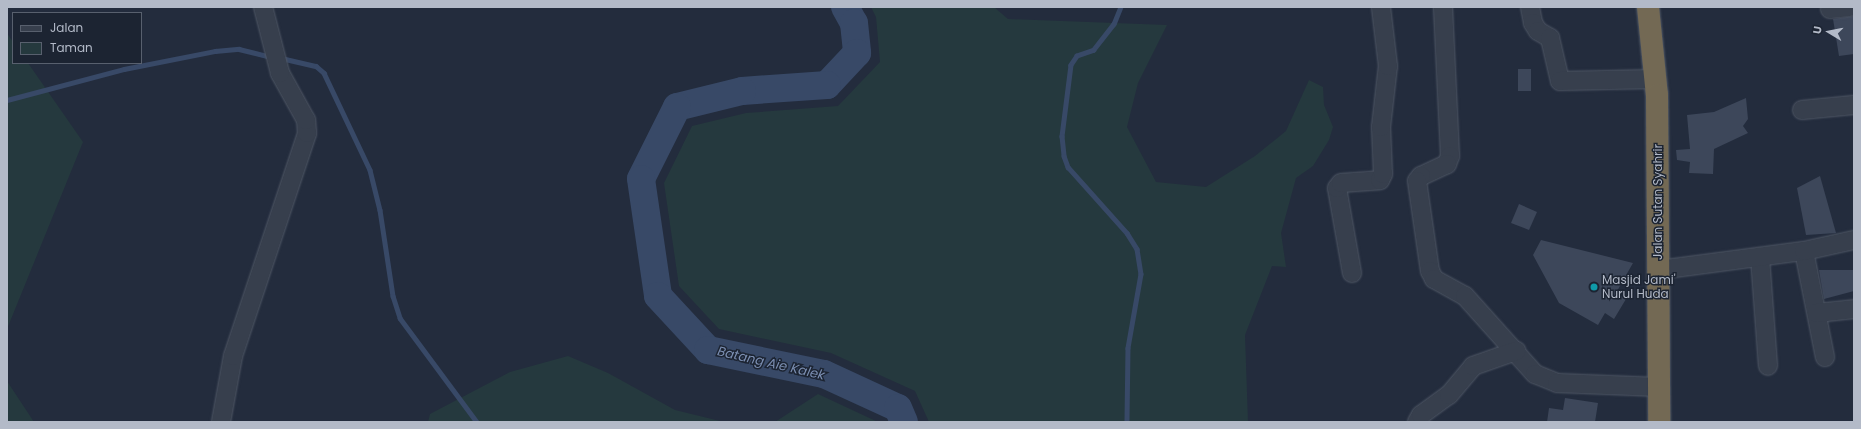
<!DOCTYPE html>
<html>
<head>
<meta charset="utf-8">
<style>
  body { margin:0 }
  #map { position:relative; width:1861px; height:429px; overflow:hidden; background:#232c3d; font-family:Poppins,sans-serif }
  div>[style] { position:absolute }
  .green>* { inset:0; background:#25393e }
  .stream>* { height:4.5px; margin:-2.25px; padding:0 2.25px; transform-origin:2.25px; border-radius:2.25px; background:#384967 }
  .river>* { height:28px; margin:-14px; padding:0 14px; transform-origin:14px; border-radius:14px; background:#384967 }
  .building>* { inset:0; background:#3d475a }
  .roads { filter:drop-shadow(0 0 1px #4f5765) drop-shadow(0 0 1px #4f5765) }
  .minor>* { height:18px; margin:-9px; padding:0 9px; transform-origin:9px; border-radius:9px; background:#373f4d }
  .highway>* { height:22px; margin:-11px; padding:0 11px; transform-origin:11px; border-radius:11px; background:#736954 }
  .dots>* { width:11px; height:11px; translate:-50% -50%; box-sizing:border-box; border:2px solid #1c2432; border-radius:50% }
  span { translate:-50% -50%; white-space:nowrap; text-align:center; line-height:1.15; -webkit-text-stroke:3px #1c2432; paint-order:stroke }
  .street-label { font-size:12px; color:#b3bac8 }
  .poi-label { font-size:12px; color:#b3bac8 }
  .left { translate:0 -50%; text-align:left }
  .water-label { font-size:13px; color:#7b8eb1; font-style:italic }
  .frame { position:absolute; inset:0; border:8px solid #b3bac8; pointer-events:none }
  .legend { position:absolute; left:12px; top:12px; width:130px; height:52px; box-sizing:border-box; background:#1c2432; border:1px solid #58606e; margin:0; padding:5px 7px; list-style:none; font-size:12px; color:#b3bac8 }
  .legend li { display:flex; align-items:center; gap:8px; height:20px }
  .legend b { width:20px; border:1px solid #58606e }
  .north { position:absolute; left:1809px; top:12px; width:40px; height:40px; -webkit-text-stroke:3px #1c2432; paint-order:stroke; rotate:280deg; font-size:11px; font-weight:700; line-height:16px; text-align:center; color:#b3bac8 }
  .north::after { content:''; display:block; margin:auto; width:14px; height:18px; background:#b3bac8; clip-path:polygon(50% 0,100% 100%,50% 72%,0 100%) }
</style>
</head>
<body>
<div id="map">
  <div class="green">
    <div style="clip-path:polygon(871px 7px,994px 7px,1008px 19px,1167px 25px,1138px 83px,1127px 127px,1156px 182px,1206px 187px,1255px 156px,1286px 131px,1309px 80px,1323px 87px,1324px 105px,1333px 127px,1329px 140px,1313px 166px,1296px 178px,1281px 233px,1286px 267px,1272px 266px,1245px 335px,1248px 422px,929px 422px,915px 391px,831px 353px,719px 329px,679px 286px,664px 183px,692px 126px,746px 113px,838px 106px,880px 62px,876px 17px)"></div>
    <div style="clip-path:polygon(7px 33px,13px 42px,13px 63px,28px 63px,83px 142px,7px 329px)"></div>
    <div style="clip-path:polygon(568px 356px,608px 373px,675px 410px,724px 422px,428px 422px,430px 414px,510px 372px)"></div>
    <div style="clip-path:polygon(7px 381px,34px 422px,7px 422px)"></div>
    <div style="clip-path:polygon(818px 394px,878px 422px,775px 422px)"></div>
  </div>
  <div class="stream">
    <div style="left:1121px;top:7px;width:18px;rotate:112deg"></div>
    <div style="left:1114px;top:24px;width:33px;rotate:128deg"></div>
    <div style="left:1094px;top:50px;width:18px;rotate:161deg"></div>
    <div style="left:1077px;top:56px;width:11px;rotate:124deg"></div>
    <div style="left:1071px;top:65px;width:72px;rotate:97.2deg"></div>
    <div style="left:1062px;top:136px;width:20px;rotate:84deg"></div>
    <div style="left:1064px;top:156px;width:12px;rotate:70deg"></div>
    <div style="left:1068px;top:167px;width:89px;rotate:48.2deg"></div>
    <div style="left:1127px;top:233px;width:19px;rotate:58deg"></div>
    <div style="left:1137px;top:249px;width:25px;rotate:81deg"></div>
    <div style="left:1141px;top:274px;width:75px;rotate:100deg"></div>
    <div style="left:1128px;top:348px;width:74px;rotate:90.8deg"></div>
    <div style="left:281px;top:58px;width:36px;rotate:13deg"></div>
    <div style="left:316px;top:66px;width:11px;rotate:41deg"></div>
    <div style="left:324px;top:73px;width:107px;rotate:64.6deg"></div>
    <div style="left:370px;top:170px;width:41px;rotate:76deg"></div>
    <div style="left:380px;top:210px;width:87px;rotate:81.4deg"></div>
    <div style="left:393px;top:296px;width:23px;rotate:72deg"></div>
    <div style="left:400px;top:318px;width:129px;rotate:53.5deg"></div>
    <div style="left:7px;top:100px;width:121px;rotate:-14.8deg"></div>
    <div style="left:124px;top:69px;width:93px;rotate:-11.2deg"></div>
    <div style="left:215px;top:51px;width:24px;rotate:-5deg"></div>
    <div style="left:239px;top:49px;width:34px;rotate:14deg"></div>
  </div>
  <div class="river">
    <div style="left:845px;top:7px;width:18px;rotate:61deg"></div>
    <div style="left:854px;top:23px;width:30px;rotate:84deg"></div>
    <div style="left:857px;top:53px;width:44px;rotate:133.2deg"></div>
    <div style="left:827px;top:85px;width:85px;rotate:176deg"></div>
    <div style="left:742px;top:91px;width:67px;rotate:166.2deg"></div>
    <div style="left:677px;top:107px;width:80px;rotate:116.6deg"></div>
    <div style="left:641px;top:179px;width:118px;rotate:81.7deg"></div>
    <div style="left:658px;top:296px;width:74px;rotate:47.2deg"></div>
    <div style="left:708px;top:350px;width:118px;rotate:11.7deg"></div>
    <div style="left:824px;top:374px;width:81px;rotate:24.7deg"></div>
    <div style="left:898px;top:408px;width:15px;rotate:67deg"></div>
  </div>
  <div class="building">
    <div style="clip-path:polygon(1854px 16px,1854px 54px,1839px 56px,1833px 19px)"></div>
    <div style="clip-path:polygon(1518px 69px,1531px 69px,1531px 91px,1518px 91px)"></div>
    <div style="clip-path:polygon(1746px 98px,1748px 119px,1743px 126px,1748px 133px,1714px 149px,1713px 174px,1689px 173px,1690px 162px,1677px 160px,1676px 150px,1690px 149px,1687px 115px,1714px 112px)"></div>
    <div style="clip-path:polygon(1820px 176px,1836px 233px,1806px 235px,1797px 188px)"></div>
    <div style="clip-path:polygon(1519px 204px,1537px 212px,1529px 230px,1511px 223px)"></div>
    <div style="clip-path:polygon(1541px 240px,1633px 263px,1616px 293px,1626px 299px,1614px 319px,1605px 313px,1598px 325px,1559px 303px,1533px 255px)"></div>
    <div style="clip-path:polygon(1819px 270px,1854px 270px,1854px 291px,1824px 299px)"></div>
    <div style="clip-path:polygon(1565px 398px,1598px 403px,1595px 422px,1547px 422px,1549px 408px,1563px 410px)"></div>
  </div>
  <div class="roads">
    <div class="minor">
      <div style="left:1443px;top:7px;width:149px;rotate:87.3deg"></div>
      <div style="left:1450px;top:156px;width:9px;rotate:111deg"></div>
      <div style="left:1447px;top:164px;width:29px;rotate:155deg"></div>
      <div style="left:1421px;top:176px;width:6px;rotate:129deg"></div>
      <div style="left:1417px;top:181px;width:91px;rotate:81.8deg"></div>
      <div style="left:1430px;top:271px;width:9px;rotate:63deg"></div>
      <div style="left:1434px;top:279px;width:35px;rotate:29deg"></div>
      <div style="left:1465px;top:296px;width:105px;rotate:48.1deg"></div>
      <div style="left:1535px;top:374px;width:24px;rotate:22deg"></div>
      <div style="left:1557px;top:383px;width:102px;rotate:2.2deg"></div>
      <div style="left:1530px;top:7px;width:16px;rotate:79deg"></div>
      <div style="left:1533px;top:23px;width:9px;rotate:58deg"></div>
      <div style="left:1538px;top:31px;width:14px;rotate:30deg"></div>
      <div style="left:1550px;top:38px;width:44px;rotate:76.9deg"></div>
      <div style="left:1560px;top:81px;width:96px;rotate:-1.2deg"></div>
      <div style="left:1830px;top:9px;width:19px;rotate:-6deg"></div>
      <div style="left:1802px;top:110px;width:52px;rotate:-5.5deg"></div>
      <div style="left:1804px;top:251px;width:108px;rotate:78.8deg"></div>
      <div style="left:1760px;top:257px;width:109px;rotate:85.8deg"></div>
      <div style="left:1659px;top:270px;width:146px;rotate:-7.5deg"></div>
      <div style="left:1804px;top:251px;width:51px;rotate:-12.4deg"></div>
      <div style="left:1352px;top:273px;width:86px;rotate:-100deg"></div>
      <div style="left:1337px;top:188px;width:6px;rotate:-51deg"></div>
      <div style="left:1341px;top:183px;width:39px;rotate:-4deg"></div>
      <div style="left:1380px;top:180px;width:7px;rotate:-63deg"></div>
      <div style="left:1383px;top:174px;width:47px;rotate:-92.4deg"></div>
      <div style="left:1381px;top:127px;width:61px;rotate:-83.5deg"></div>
      <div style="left:1388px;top:66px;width:59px;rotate:-96.8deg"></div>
      <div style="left:1817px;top:313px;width:37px;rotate:-6deg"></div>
      <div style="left:221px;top:422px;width:67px;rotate:-79.7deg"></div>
      <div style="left:233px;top:356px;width:235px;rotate:-71.6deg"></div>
      <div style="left:307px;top:133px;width:13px;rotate:-94deg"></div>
      <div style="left:306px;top:120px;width:54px;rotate:-119deg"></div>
      <div style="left:280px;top:73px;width:68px;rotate:-104.4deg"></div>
      <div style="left:1417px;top:422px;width:8px;rotate:-60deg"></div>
      <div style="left:1421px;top:415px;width:34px;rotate:-36deg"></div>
      <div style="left:1449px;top:395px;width:38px;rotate:-50deg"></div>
      <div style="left:1473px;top:366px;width:46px;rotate:-19.2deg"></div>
    </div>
    <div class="highway">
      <div style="left:1648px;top:7px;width:88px;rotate:84.2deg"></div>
      <div style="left:1657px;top:95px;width:327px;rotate:89.6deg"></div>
    </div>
  </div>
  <div class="dots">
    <div style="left:1594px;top:287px;background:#0f9aa8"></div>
  </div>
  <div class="street-label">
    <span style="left:1658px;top:202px;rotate:-90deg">Jalan Sutan Syahrir</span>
  </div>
  <div class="poi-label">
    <span class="left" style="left:1602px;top:287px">Masjid Jami'<br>Nurul Huda</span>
  </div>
  <div class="water-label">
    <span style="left:771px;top:364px;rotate:13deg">Batang Aie Kalek</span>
  </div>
  <div class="frame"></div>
  <ul class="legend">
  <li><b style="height:5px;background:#373f4d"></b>Jalan</li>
  <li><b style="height:11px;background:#25393e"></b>Taman</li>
  </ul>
  <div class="north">U</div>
</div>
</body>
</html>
